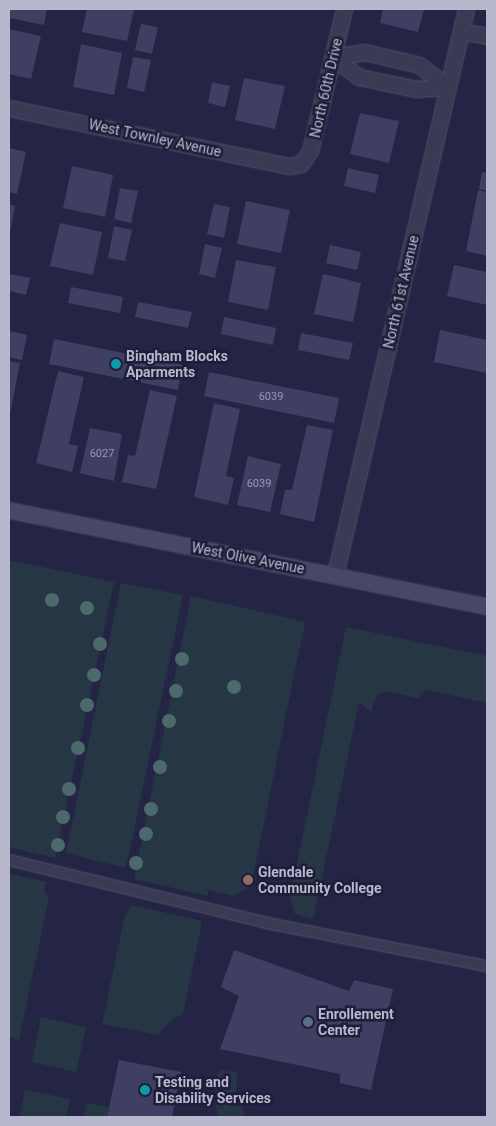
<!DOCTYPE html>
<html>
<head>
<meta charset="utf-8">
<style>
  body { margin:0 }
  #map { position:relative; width:496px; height:1126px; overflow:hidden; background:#242544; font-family:Roboto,sans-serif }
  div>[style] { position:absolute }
  .green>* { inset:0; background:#273645 }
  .building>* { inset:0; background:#3e3f62 }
  .roads { filter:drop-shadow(0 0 1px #52526b) drop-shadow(0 0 1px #52526b) }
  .service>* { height:10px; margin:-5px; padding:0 5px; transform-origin:5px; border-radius:5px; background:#393a54 }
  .minor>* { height:15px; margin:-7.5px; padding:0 7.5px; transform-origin:7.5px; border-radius:7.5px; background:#393a54 }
  .secondary>* { height:15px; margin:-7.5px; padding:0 7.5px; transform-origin:7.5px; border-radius:7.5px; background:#474767 }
  .trees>* { width:14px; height:14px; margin:-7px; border-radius:50%; background:#4c696c }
  .dots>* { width:14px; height:14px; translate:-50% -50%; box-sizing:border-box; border:2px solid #1e1e39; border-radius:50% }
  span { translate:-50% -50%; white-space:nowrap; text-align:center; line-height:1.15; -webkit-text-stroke:5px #1e1e39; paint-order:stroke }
  .number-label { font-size:11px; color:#9999b2 }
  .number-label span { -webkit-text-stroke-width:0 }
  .street-label { font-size:14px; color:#b7b7cd }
  .poi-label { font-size:14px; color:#b7b7cd; font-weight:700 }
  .left { translate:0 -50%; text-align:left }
  .frame { position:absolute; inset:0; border:10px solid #b7b7cd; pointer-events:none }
</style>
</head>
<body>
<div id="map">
  <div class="green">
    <div style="clip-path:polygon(9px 560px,114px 582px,55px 858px,9px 847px)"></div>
    <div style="clip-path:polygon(121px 583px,183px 595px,126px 868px,66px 853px)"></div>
    <div style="clip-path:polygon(191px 596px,305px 622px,251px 886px,233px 896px,208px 890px,208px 896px,134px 879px)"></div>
    <div style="clip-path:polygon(346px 627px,487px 656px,487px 703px,427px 690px,418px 698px,385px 691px,377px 694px,371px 712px,359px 703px,313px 919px,295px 914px,290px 897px)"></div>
    <div style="clip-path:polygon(9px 873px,46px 882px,44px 891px,49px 897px,19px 1040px,9px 1037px)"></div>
    <div style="clip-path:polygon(132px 905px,202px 921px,183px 1015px,173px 1018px,158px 1035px,102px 1024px,125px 915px)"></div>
    <div style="clip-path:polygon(41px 1017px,86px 1027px,76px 1072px,32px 1062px)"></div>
    <div style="clip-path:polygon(220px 1070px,237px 1073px,236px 1097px,246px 1117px,217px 1117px,215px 1083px)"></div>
    <div style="clip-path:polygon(25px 1090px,70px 1099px,66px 1117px,20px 1117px)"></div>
    <div style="clip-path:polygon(87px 1103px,109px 1107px,107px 1117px,84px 1117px)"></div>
  </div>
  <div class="building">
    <div style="clip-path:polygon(9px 9px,47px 9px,44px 25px,9px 18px)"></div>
    <div style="clip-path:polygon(87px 9px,134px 9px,127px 41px,82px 32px)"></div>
    <div style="clip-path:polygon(383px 9px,424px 9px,418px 32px,380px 23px)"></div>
    <div style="clip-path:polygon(141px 24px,158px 27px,152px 54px,135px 50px)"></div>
    <div style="clip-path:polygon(9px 29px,41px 36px,31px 79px,9px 74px)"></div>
    <div style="clip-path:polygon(81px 44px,122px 53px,114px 95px,73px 87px)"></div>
    <div style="clip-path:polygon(133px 57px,151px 60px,144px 92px,127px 88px)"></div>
    <div style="clip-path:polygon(244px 78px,285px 86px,275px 129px,235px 120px)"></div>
    <div style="clip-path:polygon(212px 82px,230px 86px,225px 107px,208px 103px)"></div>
    <div style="clip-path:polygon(360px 113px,399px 121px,389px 163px,350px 154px)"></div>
    <div style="clip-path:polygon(9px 148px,26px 152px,17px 194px,9px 192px)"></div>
    <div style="clip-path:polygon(72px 166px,113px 175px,105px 217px,63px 208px)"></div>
    <div style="clip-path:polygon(348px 168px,379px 175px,375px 193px,344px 186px)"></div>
    <div style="clip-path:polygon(482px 172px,487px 173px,487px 191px,479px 189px)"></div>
    <div style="clip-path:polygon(120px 188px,138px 191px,131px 223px,114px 219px)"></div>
    <div style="clip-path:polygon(478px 190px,487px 192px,487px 256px,466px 251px)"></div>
    <div style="clip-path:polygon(246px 201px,290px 210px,281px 253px,237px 244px)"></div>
    <div style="clip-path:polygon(9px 204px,15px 206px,10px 233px,9px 233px)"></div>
    <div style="clip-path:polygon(214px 204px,230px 207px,224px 238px,207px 234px)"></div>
    <div style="clip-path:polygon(60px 223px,102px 232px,93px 275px,50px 266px)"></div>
    <div style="clip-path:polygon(114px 226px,132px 230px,125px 261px,108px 258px)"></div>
    <div style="clip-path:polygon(205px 244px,222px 248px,215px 278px,199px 274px)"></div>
    <div style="clip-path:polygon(330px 245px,361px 252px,357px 270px,326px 263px)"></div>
    <div style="clip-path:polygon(236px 260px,276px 267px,268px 310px,228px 302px)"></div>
    <div style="clip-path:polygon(454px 265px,487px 272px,487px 305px,447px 296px)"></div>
    <div style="clip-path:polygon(9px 274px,30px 278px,26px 295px,9px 291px)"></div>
    <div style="clip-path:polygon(323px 274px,361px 283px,353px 322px,314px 314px)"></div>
    <div style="clip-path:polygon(71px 287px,123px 297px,120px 313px,68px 303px)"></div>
    <div style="clip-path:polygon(138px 302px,192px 312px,188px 328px,135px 317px)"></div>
    <div style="clip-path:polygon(224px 317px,276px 328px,273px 345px,221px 334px)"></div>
    <div style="clip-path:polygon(440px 330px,487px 340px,487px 373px,434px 362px)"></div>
    <div style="clip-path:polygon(9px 331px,27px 335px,22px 360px,9px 357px)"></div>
    <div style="clip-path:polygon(301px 333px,353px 343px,349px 360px,298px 350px)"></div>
    <div style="clip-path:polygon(54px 339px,183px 365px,178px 390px,49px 364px)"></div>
    <div style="clip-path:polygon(9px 361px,20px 363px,10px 414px,9px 414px)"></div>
    <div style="clip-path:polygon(58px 371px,84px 377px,69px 444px,78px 446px,72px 472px,36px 463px)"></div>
    <div style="clip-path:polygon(209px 372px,339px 398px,334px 423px,204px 396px)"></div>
    <div style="clip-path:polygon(150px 390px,177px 396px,156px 489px,122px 482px,128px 455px,135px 456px)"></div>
    <div style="clip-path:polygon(214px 403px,240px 409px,226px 476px,234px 478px,228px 505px,194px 497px)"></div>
    <div style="clip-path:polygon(307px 425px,333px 430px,314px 522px,280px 514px,285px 490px,292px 490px)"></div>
    <div style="clip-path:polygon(90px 428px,122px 434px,114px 481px,80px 473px)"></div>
    <div style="clip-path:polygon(248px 456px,281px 464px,270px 512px,237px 505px)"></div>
    <div style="clip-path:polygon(234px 950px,349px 991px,354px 980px,393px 989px,371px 1090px,340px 1083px,340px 1074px,220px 1049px,239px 996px,221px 987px)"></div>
    <div style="clip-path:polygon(119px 1060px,181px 1072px,172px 1117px,107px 1117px)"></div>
  </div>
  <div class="roads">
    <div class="service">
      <div style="left:9px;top:860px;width:266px;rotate:13.7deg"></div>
      <div style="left:267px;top:923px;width:224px;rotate:11.1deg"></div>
    </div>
    <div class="minor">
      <div style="left:461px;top:31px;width:26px;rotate:11deg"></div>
      <div style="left:333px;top:57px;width:32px;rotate:-9deg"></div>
      <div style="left:365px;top:52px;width:56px;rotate:13.5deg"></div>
      <div style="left:419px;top:65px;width:36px;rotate:37deg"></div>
      <div style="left:333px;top:57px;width:33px;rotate:38deg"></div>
      <div style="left:359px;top:77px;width:58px;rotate:11.9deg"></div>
      <div style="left:416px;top:89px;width:32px;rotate:-4deg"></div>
      <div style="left:9px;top:108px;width:286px;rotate:11.7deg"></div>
      <div style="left:289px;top:166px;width:12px;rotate:-9deg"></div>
      <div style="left:301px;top:164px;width:16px;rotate:-55deg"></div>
      <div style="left:310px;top:151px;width:146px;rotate:-76.5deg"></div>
      <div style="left:335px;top:575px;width:581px;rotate:-76.97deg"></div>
    </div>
    <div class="secondary">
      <div style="left:9px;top:510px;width:488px;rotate:11.4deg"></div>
    </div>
  </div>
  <div class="trees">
    <div style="left:52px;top:600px"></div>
    <div style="left:87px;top:608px"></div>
    <div style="left:100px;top:644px"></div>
    <div style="left:182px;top:659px"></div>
    <div style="left:94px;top:675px"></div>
    <div style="left:234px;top:687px"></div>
    <div style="left:176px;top:691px"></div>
    <div style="left:87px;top:705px"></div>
    <div style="left:169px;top:721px"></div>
    <div style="left:78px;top:748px"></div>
    <div style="left:160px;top:767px"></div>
    <div style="left:69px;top:789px"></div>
    <div style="left:151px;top:809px"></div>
    <div style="left:63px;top:817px"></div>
    <div style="left:146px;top:834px"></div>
    <div style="left:58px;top:845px"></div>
    <div style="left:136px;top:863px"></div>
  </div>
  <div class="dots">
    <div style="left:116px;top:364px;background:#0f9aa8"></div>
    <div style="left:248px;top:880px;background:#8d6e63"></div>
    <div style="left:308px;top:1022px;background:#5c6f8a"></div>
    <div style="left:145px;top:1090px;background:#0f9aa8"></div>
  </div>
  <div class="number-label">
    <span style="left:271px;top:397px">6039</span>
    <span style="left:102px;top:454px">6027</span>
    <span style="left:259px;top:484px">6039</span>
  </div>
  <div class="street-label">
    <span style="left:326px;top:88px;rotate:-77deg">North 60th Drive</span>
    <span style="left:155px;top:138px;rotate:12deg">West Townley Avenue</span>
    <span style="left:401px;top:292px;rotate:-77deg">North 61st Avenue</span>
    <span style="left:248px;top:558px;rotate:11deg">West Olive Avenue</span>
  </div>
  <div class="poi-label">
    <span class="left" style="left:126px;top:364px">Bingham Blocks<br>Aparments</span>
    <span class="left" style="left:258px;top:880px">Glendale<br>Community College</span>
    <span class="left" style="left:318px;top:1022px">Enrollement<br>Center</span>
    <span class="left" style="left:155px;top:1090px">Testing and<br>Disability Services</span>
  </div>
  <div class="frame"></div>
</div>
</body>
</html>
